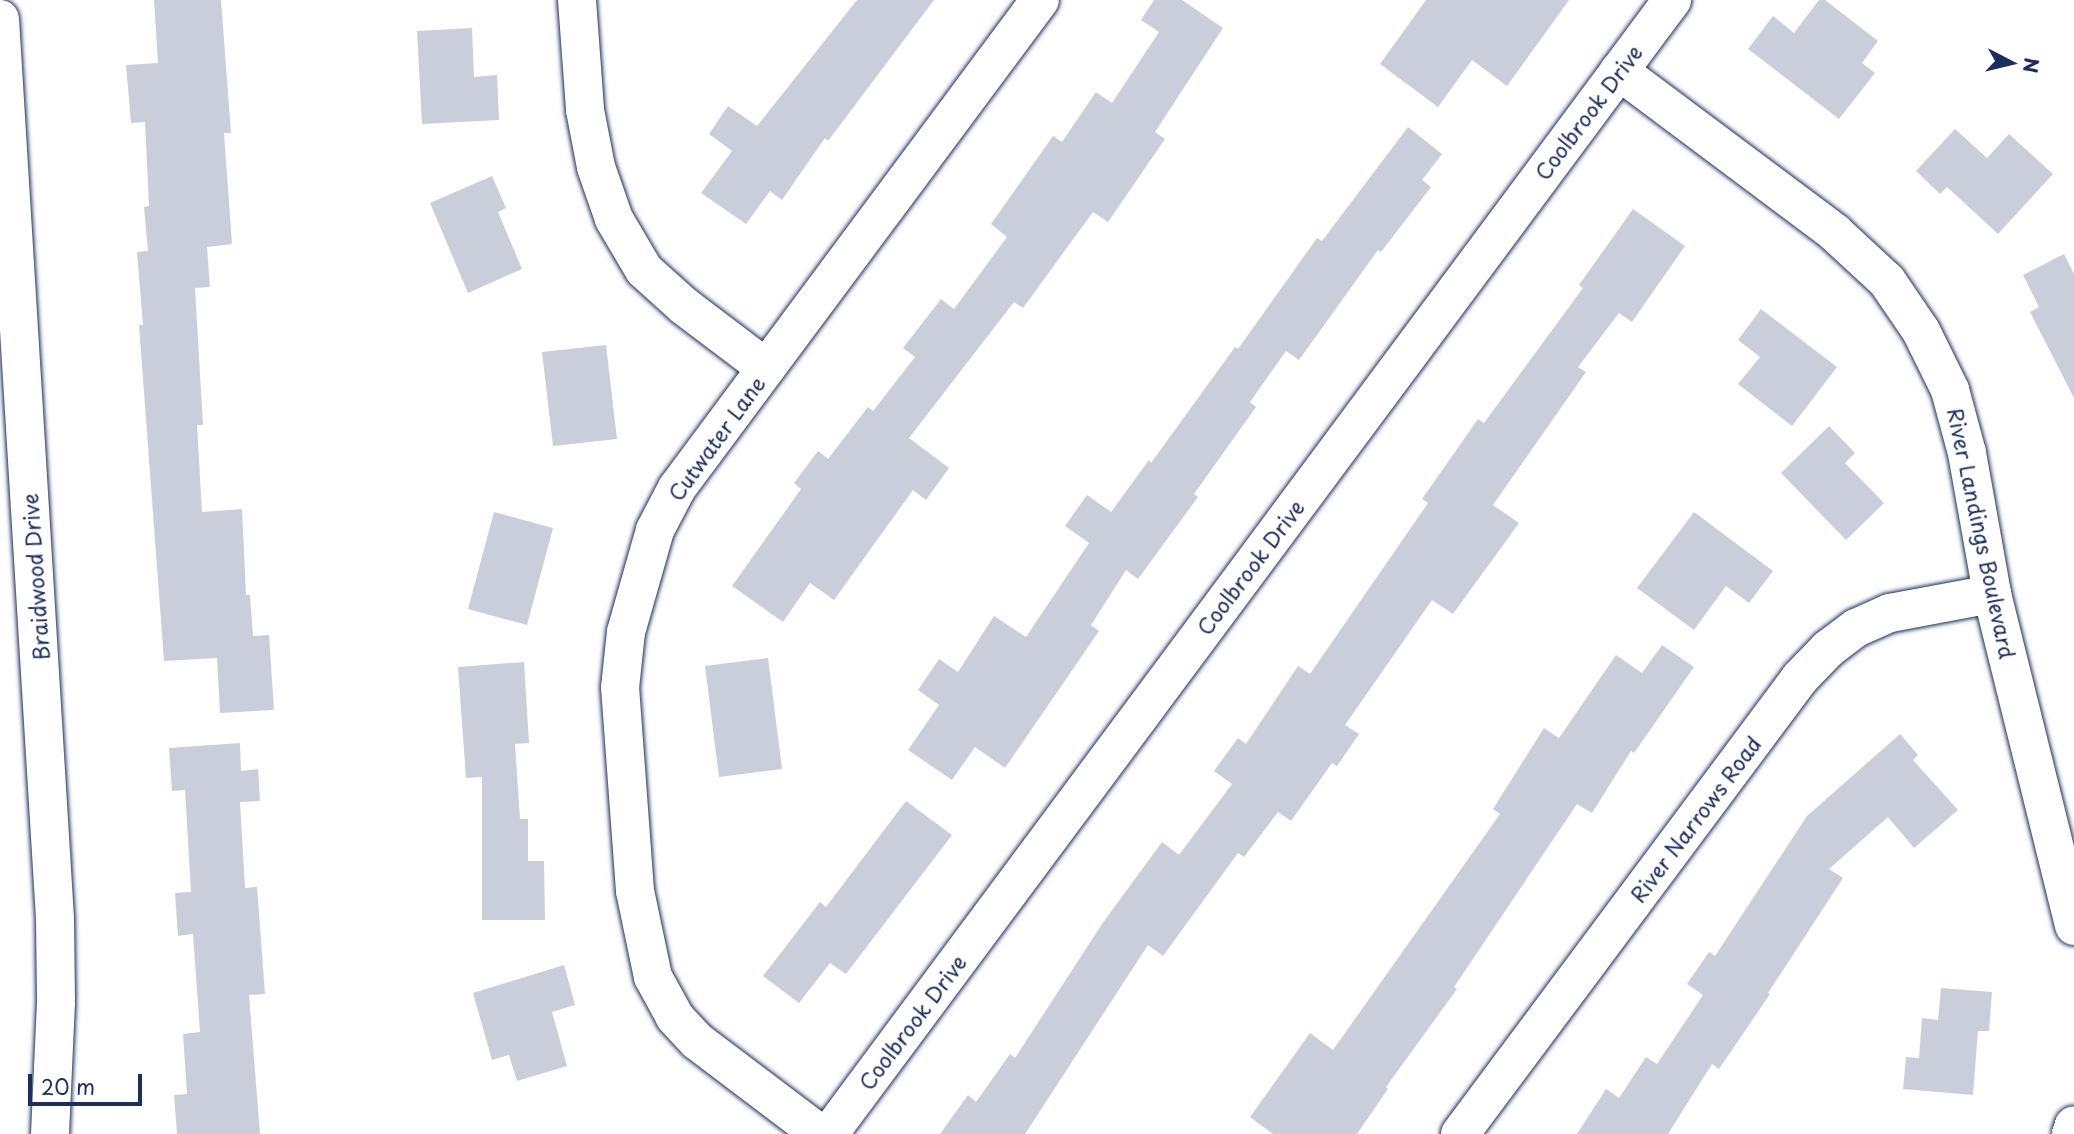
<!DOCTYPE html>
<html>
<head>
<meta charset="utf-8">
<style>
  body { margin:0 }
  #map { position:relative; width:2074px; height:1134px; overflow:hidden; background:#fff; font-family:"Playpen Sans",sans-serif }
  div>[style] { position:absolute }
  .building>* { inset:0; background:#caceda }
  .roads { filter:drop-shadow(0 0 2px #1b2f5e) drop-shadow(0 0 2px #1b2f5e) }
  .minor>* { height:38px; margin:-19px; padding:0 19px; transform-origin:19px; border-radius:19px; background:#fff }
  span { translate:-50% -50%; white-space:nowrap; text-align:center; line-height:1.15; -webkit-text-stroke:6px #fff; paint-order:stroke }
  .street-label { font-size:21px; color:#1b2f5e }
  .north { position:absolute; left:1976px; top:28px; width:70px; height:70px; -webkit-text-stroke:5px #fff; paint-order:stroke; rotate:97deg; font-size:19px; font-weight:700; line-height:28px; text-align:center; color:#1b2f5e }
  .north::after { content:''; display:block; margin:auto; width:24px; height:32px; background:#1b2f5e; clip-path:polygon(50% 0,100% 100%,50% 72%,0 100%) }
  .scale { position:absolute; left:28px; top:1074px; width:114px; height:32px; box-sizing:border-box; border:4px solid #1b2f5e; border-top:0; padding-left:9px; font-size:21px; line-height:24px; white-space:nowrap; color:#1b2f5e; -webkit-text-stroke:5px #fff; paint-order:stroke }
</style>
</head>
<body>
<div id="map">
  <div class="building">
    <div style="clip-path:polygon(154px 0,221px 0,231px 133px,224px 133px,232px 244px,207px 247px,210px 287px,195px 288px,203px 425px,197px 425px,202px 512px,242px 509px,246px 595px,250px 595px,253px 636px,269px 635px,274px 710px,220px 713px,217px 658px,164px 661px,139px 325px,143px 325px,137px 252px,148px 251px,144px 207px,149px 206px,145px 122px,131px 123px,126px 65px,158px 63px)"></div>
    <div style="clip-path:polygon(857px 0,934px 0,828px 141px,825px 138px,782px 200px,770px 191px,746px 224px,701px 193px,732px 151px,709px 134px,728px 106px,757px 126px)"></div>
    <div style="clip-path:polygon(1154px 0,1182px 0,1223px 28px,1155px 132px,1165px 139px,1108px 222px,1093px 212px,1023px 308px,1014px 302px,909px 438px,949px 468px,926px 500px,913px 490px,834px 600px,810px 583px,783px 622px,732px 586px,801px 489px,794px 483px,818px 451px,828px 459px,868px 407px,873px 411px,915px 357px,903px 348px,941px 299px,954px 309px,1007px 237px,991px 224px,1053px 136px,1062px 142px,1096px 92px,1112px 103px,1159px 32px,1141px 20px)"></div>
    <div style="clip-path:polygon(1426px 0,1569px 0,1507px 86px,1472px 60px,1438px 107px,1380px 64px)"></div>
    <div style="clip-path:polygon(1819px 0,1825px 0,1878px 41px,1862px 63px,1875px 73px,1839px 119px,1748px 49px,1773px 16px,1794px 33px)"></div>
    <div style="clip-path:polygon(472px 28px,474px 77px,497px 75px,499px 120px,422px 124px,417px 31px)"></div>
    <div style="clip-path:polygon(1408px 127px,1442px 154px,1422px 180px,1431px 187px,1381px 252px,1378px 250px,1299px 360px,1286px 351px,1250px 402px,1256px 407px,1194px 494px,1198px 497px,1138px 579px,1126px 570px,1091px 625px,1099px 631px,1005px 768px,975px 747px,952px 780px,908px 750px,939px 705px,918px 690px,939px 659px,958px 672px,994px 616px,1026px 637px,1089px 543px,1065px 526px,1087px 495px,1111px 512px,1149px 460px,1151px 463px,1235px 347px,1238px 349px,1317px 238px,1322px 241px)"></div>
    <div style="clip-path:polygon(1955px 129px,1987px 158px,2009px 134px,2053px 174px,1998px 234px,1947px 187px,1940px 194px,1916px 171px)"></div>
    <div style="clip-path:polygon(492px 176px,506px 208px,498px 212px,522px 269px,468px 293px,430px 203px)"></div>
    <div style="clip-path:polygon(1633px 209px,1685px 246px,1632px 322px,1619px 313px,1578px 367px,1586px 372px,1493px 505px,1519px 523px,1453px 614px,1432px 600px,1345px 725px,1359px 734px,1337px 766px,1332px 763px,1291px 821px,1278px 812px,1244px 857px,1238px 853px,1163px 956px,1148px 945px,1025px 1134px,940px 1134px,968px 1095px,976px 1102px,1010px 1054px,1015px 1058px,1102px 924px,1162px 842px,1179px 855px,1232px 784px,1214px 771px,1238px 738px,1246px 744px,1298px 666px,1310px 674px,1428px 503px,1422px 499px,1478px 419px,1484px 423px,1583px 288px,1579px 285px)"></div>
    <div style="clip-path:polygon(2064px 254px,2074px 274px,2074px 398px,2030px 312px,2039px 307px,2023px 275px)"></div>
    <div style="clip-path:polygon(1761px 309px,1837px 367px,1792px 426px,1738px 384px,1760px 357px,1738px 340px)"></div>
    <div style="clip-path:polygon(606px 345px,617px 439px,553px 446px,542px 352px)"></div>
    <div style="clip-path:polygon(1829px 426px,1855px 453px,1845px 463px,1884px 503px,1846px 540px,1781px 473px)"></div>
    <div style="clip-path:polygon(494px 512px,553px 528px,527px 625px,468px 609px)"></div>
    <div style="clip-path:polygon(1694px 512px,1773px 571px,1749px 603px,1726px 586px,1694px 630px,1637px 588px)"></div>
    <div style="clip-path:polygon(1662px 645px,1694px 667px,1634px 753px,1631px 751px,1592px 813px,1577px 804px,1454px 987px,1457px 989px,1386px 1087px,1388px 1089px,1357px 1134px,1273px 1134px,1250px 1117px,1310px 1033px,1333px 1050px,1500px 814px,1493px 809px,1544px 728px,1559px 738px,1616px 655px,1642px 673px)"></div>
    <div style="clip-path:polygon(768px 658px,782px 769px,719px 777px,705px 666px)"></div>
    <div style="clip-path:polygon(524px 662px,529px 743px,515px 744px,520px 819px,528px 819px,528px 861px,544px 861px,545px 920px,482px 920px,482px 777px,466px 778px,458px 667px)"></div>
    <div style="clip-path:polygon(1900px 734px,1918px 755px,1913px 760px,1958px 810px,1914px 848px,1888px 817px,1829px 869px,1843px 878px,1768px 993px,1770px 994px,1719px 1069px,1712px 1064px,1668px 1134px,1577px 1134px,1606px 1089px,1619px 1098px,1646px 1057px,1657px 1064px,1703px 995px,1687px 984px,1709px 952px,1715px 956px,1807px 816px)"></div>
    <div style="clip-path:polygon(240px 743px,241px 771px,258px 769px,260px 801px,240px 802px,245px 888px,257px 887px,265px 994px,249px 995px,260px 1134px,177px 1134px,174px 1095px,187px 1094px,183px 1034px,200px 1032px,193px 934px,178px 936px,175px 893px,191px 892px,185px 790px,172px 791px,169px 748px)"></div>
    <div style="clip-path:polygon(906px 801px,952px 835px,846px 974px,830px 963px,799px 1003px,763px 976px,820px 902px,826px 907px)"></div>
    <div style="clip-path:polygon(564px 965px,575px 1005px,552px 1012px,567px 1066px,517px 1081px,509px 1055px,492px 1060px,473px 993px)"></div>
    <div style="clip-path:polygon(1941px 988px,1992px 992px,1989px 1031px,1978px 1031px,1973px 1095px,1903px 1089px,1906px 1057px,1919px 1058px,1922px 1018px,1938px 1020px)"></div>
  </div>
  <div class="roads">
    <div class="minor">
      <div style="left:577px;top:0;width:110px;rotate:85.8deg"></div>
      <div style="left:585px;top:110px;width:58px;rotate:79.1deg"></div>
      <div style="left:596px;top:167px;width:55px;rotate:70.9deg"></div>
      <div style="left:614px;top:219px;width:59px;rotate:59.5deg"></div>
      <div style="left:644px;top:270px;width:54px;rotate:42deg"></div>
      <div style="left:684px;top:306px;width:103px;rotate:37.1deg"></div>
      <div style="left:0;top:19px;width:902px;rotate:86.5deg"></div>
      <div style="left:55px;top:919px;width:83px;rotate:89.3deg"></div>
      <div style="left:56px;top:1002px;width:132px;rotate:92.6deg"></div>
      <div style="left:1619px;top:71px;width:269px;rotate:36.8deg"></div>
      <div style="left:1834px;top:232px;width:72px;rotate:42.8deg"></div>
      <div style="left:1887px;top:281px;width:60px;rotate:55.8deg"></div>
      <div style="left:1921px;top:331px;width:66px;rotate:63.8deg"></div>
      <div style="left:1950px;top:390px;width:65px;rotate:74.9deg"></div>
      <div style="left:1967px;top:453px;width:143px;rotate:79.9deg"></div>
      <div style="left:1992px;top:594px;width:342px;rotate:76.1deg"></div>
      <div style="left:820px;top:1134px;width:154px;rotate:-142.9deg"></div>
      <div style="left:697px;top:1041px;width:33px;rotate:-133deg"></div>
      <div style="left:675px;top:1017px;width:46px;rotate:-118.8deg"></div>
      <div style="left:653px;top:977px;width:88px;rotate:-101.8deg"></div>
      <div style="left:635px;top:891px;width:204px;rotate:-94.2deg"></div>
      <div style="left:620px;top:688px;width:56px;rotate:-83.9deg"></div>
      <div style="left:626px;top:632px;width:106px;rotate:-74.1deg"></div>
      <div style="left:655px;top:530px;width:47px;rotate:-62.4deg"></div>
      <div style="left:677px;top:488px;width:608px;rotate:-53.36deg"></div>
      <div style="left:829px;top:1134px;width:1413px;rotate:-53.37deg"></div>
      <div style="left:1460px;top:1134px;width:569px;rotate:-53.29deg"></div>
      <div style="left:1800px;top:678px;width:40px;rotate:-46deg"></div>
      <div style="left:1828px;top:649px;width:35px;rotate:-37deg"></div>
      <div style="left:1856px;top:628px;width:37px;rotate:-24deg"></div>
      <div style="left:1890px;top:613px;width:104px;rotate:-10.6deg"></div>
      <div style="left:2071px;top:1134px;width:9px;rotate:-72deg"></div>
    </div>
  </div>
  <div class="street-label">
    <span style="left:1588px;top:112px;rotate:-53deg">Coolbrook Drive</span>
    <span style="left:716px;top:438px;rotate:-54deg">Cutwater Lane</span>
    <span style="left:1982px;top:533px;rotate:78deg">River Landings Boulevard</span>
    <span style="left:1250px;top:567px;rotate:-53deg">Coolbrook Drive</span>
    <span style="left:35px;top:577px;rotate:-94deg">Braidwood Drive</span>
    <span style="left:1695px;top:819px;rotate:-53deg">River Narrows Road</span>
    <span style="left:912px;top:1022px;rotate:-53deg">Coolbrook Drive</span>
  </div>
  <div class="north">N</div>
  <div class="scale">20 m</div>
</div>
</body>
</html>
